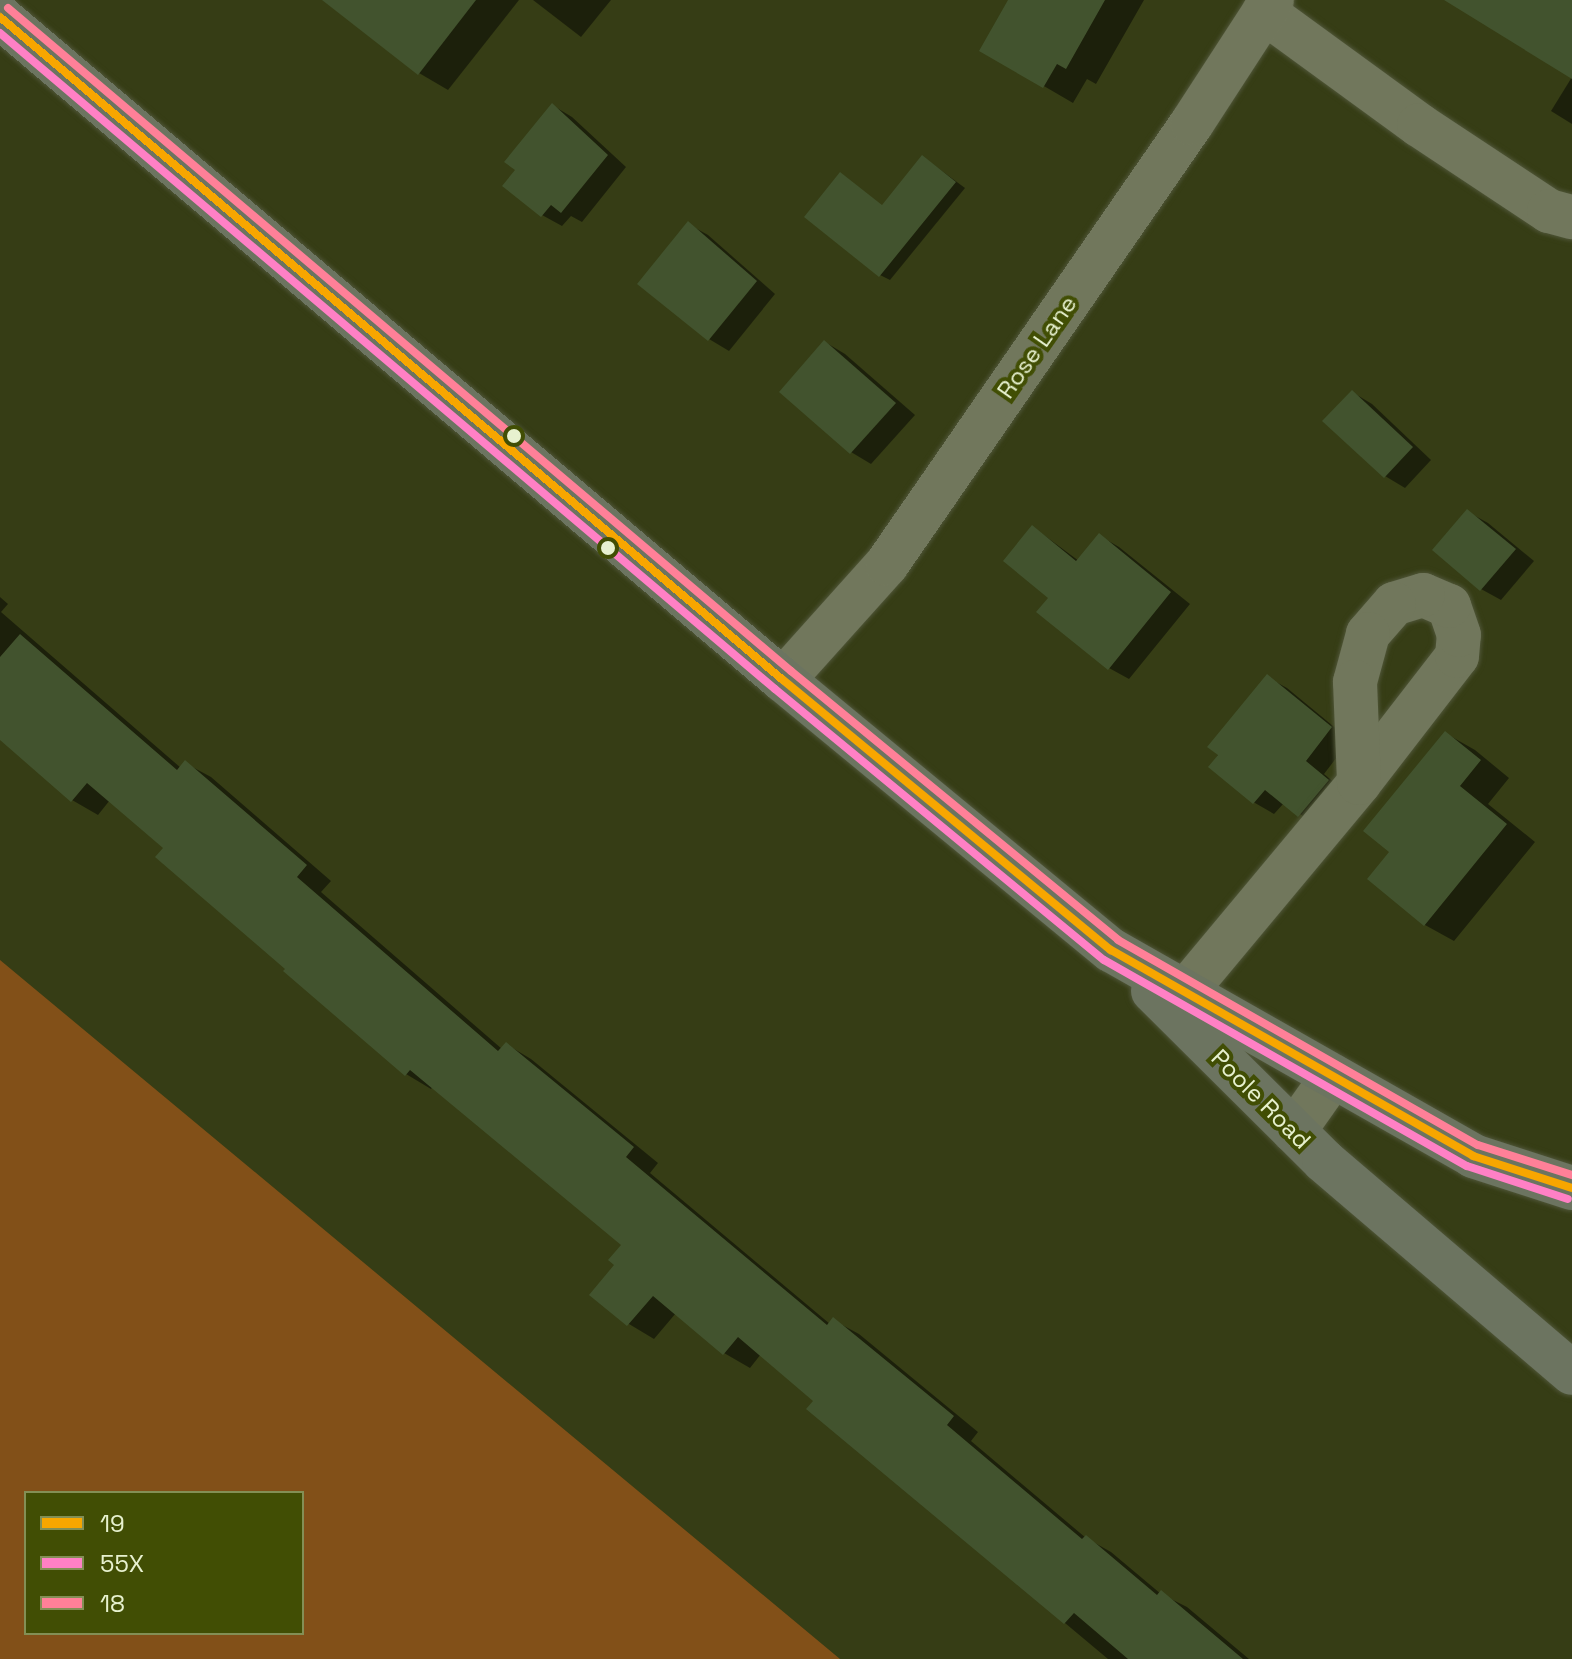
<!DOCTYPE html>
<html>
<head>
<meta charset="utf-8">
<style>
  body { margin:0 }
  #map { position:relative; width:1572px; height:1659px; overflow:hidden; background:#363d15; font-family:"Space Grotesk",sans-serif }
  div>[style] { position:absolute }
  .green>* { inset:0; background:#825018 }
  .shadow>* { inset:0; background:#0007 }
  .building>* { inset:0; background:#42532e }
  .roads { filter:drop-shadow(0 0 2px #4f5538) drop-shadow(0 0 2px #4f5538) }
  .minor>* { height:44px; margin:-22px; padding:0 22px; transform-origin:22px; border-radius:22px; background:#71775c }
  .major>* { height:44px; margin:-22px; padding:0 22px; transform-origin:22px; border-radius:22px; background:#6c7460 }
  .bus-1>* { height:8px; margin:-4px; padding:0 4px; transform-origin:4px; border-radius:4px; background:#f7a600 }
  .bus-2>* { height:8px; margin:-4px; padding:0 4px; transform-origin:4px; border-radius:4px; background:#ff80c5 }
  .bus-3>* { height:8px; margin:-4px; padding:0 4px; transform-origin:4px; border-radius:4px; background:#ff8098 }
  .dots>* { width:22px; height:22px; translate:-50% -50%; box-sizing:border-box; border:4px solid #414e04; border-radius:50% }
  span { translate:-50% -50%; white-space:nowrap; text-align:center; line-height:1.15; -webkit-text-stroke:8px #414e04; paint-order:stroke }
  .street-label { font-size:24px; color:#e7f1cf }
  .legend { position:absolute; left:24px; top:1491px; width:280px; height:144px; box-sizing:border-box; background:#414e04; border:2px solid #838f55; margin:0; padding:10px 14px; list-style:none; font-size:24px; color:#e7f1cf }
  .legend li { display:flex; align-items:center; gap:16px; height:40px }
  .legend b { width:40px; border:2px solid #838f55 }
</style>
</head>
<body>
<div id="map">
  <div class="green">
    <div style="clip-path:polygon(evenodd,0 960px,840px 1659px,0 1659px,0 960px,26px 1493px,302px 1493px,302px 1633px,26px 1633px,26px 1493px)"></div>
  </div>
  <div class="shadow">
    <div style="clip-path:polygon(353px 0,519px 0,448px 90px,419px 73px)"></div>
    <div style="clip-path:polygon(533px 0,611px 0,581px 37px)"></div>
    <div style="clip-path:polygon(1010px 0,1144px 0,1096px 84px,1087px 79px,1073px 103px,982px 50px)"></div>
    <div style="clip-path:polygon(1572px 77px,1572px 124px,1551px 111px)"></div>
    <div style="clip-path:polygon(552px 105px,572px 117px,626px 167px,582px 222px,571px 216px,562px 226px,542px 215px)"></div>
    <div style="clip-path:polygon(923px 157px,965px 188px,890px 280px,880px 275px,883px 206px)"></div>
    <div style="clip-path:polygon(688px 224px,708px 235px,775px 294px,729px 351px,709px 339px)"></div>
    <div style="clip-path:polygon(825px 342px,845px 354px,915px 415px,871px 464px,851px 452px)"></div>
    <div style="clip-path:polygon(1352px 392px,1372px 404px,1431px 460px,1405px 488px,1385px 476px)"></div>
    <div style="clip-path:polygon(1468px 512px,1488px 523px,1534px 561px,1501px 600px,1481px 589px)"></div>
    <div style="clip-path:polygon(1033px 527px,1079px 561px,1100px 536px,1119px 547px,1190px 604px,1129px 679px,1109px 668px,1051px 598px)"></div>
    <div style="clip-path:polygon(0 597px,8px 604px,1px 612px,181px 768px,185px 763px,211px 777px,331px 881px,321px 892px,502px 1049px,506px 1044px,531px 1059px,658px 1163px,650px 1173px,830px 1324px,833px 1320px,859px 1334px,978px 1432px,971px 1441px,1086px 1538px,1111px 1552px,1161px 1594px,1187px 1607px,1249px 1659px,1108px 1659px,809px 1409px,816px 1401px,761px 1354px,750px 1368px,724px 1353px,676px 1313px,654px 1339px,629px 1324px,617px 1265px,624px 1245px,433px 1086px,431px 1089px,406px 1074px,166px 848px,110px 800px,98px 815px,72px 800px,0 737px)"></div>
    <div style="clip-path:polygon(1267px 677px,1287px 688px,1350px 740px,1324px 774px,1347px 793px,1319px 827px,1284px 803px,1274px 814px,1255px 803px,1211px 766px)"></div>
    <div style="clip-path:polygon(1445px 733px,1475px 750px,1509px 778px,1488px 804px,1535px 842px,1454px 941px,1425px 925px,1392px 851px)"></div>
  </div>
  <div class="building">
    <div style="clip-path:polygon(322px 0,476px 0,418px 75px)"></div>
    <div style="clip-path:polygon(1008px 0,1105px 0,1066px 69px,1057px 64px,1043px 88px,979px 51px)"></div>
    <div style="clip-path:polygon(1444px 0,1572px 0,1572px 79px)"></div>
    <div style="clip-path:polygon(552px 103px,608px 155px,561px 213px,551px 205px,541px 217px,502px 186px,515px 170px,504px 162px)"></div>
    <div style="clip-path:polygon(922px 155px,956px 182px,879px 277px,804px 217px,840px 172px,882px 205px)"></div>
    <div style="clip-path:polygon(688px 221px,757px 281px,708px 341px,637px 284px)"></div>
    <div style="clip-path:polygon(824px 340px,896px 403px,850px 454px,779px 392px)"></div>
    <div style="clip-path:polygon(1352px 390px,1413px 447px,1384px 478px,1322px 421px)"></div>
    <div style="clip-path:polygon(1467px 509px,1516px 549px,1480px 591px,1432px 550px)"></div>
    <div style="clip-path:polygon(1032px 525px,1076px 561px,1099px 533px,1171px 592px,1108px 670px,1036px 612px,1048px 598px,1003px 561px)"></div>
    <div style="clip-path:polygon(20px 634px,177px 770px,185px 760px,307px 865px,297px 877px,498px 1051px,506px 1042px,634px 1147px,626px 1157px,827px 1325px,833px 1317px,954px 1416px,947px 1425px,1082px 1539px,1086px 1535px,1157px 1595px,1161px 1590px,1243px 1659px,1128px 1659px,1074px 1613px,1064px 1624px,806px 1409px,813px 1401px,738px 1337px,723px 1355px,653px 1296px,627px 1326px,589px 1295px,614px 1265px,608px 1260px,621px 1245px,410px 1070px,405px 1076px,283px 971px,285px 969px,155px 857px,163px 848px,87px 783px,71px 802px,0 740px,0 657px)"></div>
    <div style="clip-path:polygon(1267px 674px,1332px 727px,1306px 761px,1329px 780px,1298px 817px,1265px 790px,1253px 804px,1208px 767px,1218px 755px,1207px 747px)"></div>
    <div style="clip-path:polygon(1445px 731px,1481px 760px,1460px 786px,1507px 824px,1424px 926px,1367px 879px,1389px 852px,1363px 831px)"></div>
  </div>
  <div class="roads">
    <div class="minor">
      <div style="left:1264px;top:12px;width:192px;rotate:36.1deg"></div>
      <div style="left:1419px;top:125px;width:156px;rotate:33.5deg"></div>
      <div style="left:1549px;top:211px;width:24px;rotate:15deg"></div>
      <div style="left:783px;top:680px;width:156px;rotate:-48.1deg"></div>
      <div style="left:887px;top:564px;width:536px;rotate:-55.33deg"></div>
      <div style="left:1192px;top:123px;width:147px;rotate:-57deg"></div>
      <div style="left:1185px;top:992px;width:272px;rotate:-50.2deg"></div>
      <div style="left:1359px;top:783px;width:160px;rotate:-52.3deg"></div>
      <div style="left:1457px;top:656px;width:21px;rotate:-85deg"></div>
      <div style="left:1459px;top:635px;width:31px;rotate:-109deg"></div>
      <div style="left:1449px;top:606px;width:28px;rotate:-157deg"></div>
      <div style="left:1423px;top:595px;width:30px;rotate:163deg"></div>
      <div style="left:1394px;top:604px;width:40px;rotate:131deg"></div>
      <div style="left:1368px;top:634px;width:50px;rotate:105.2deg"></div>
      <div style="left:1355px;top:682px;width:101px;rotate:87.7deg"></div>
      <div style="left:1294px;top:1131px;width:67px;rotate:-54.7deg"></div>
    </div>
    <div class="major">
      <div style="left:0;top:17px;width:1026px;rotate:40.26deg"></div>
      <div style="left:783px;top:680px;width:425px;rotate:39.5deg"></div>
      <div style="left:1111px;top:950px;width:417px;rotate:29.6deg"></div>
      <div style="left:1473px;top:1156px;width:104px;rotate:17.9deg"></div>
      <div style="left:1153px;top:991px;width:241px;rotate:44.8deg"></div>
      <div style="left:1324px;top:1161px;width:326px;rotate:40.5deg"></div>
    </div>
  </div>
  <div class="bus-1">
    <div style="left:0;top:17px;width:1026px;rotate:40.26deg"></div>
    <div style="left:783px;top:680px;width:425px;rotate:39.5deg"></div>
    <div style="left:1111px;top:950px;width:417px;rotate:29.6deg"></div>
    <div style="left:1473px;top:1156px;width:104px;rotate:17.9deg"></div>
  </div>
  <div class="bus-2">
    <div style="left:0;top:33px;width:1015px;rotate:40.25deg"></div>
    <div style="left:775px;top:689px;width:426px;rotate:39.5deg"></div>
    <div style="left:1104px;top:960px;width:417px;rotate:29.6deg"></div>
    <div style="left:1467px;top:1166px;width:106px;rotate:18.1deg"></div>
  </div>
  <div class="bus-3">
    <div style="left:8px;top:8px;width:1026px;rotate:40.26deg"></div>
    <div style="left:791px;top:671px;width:423px;rotate:39.4deg"></div>
    <div style="left:1118px;top:940px;width:414px;rotate:29.7deg"></div>
    <div style="left:1478px;top:1145px;width:99px;rotate:17.7deg"></div>
  </div>
  <div class="dots">
    <div style="left:514px;top:436px;background:#e7f1cf"></div>
    <div style="left:608px;top:548px;background:#e7f1cf"></div>
  </div>
  <div class="street-label">
    <span style="left:1037px;top:347px;rotate:-55deg">Rose Lane</span>
    <span style="left:1261px;top:1099px;rotate:45deg">Poole Road</span>
  </div>
  <ul class="legend">
  <li><b style="height:10px;background:#f7a600"></b>19</li>
  <li><b style="height:10px;background:#ff80c5"></b>55X</li>
  <li><b style="height:10px;background:#ff8098"></b>18</li>
  </ul>
</div>
</body>
</html>
